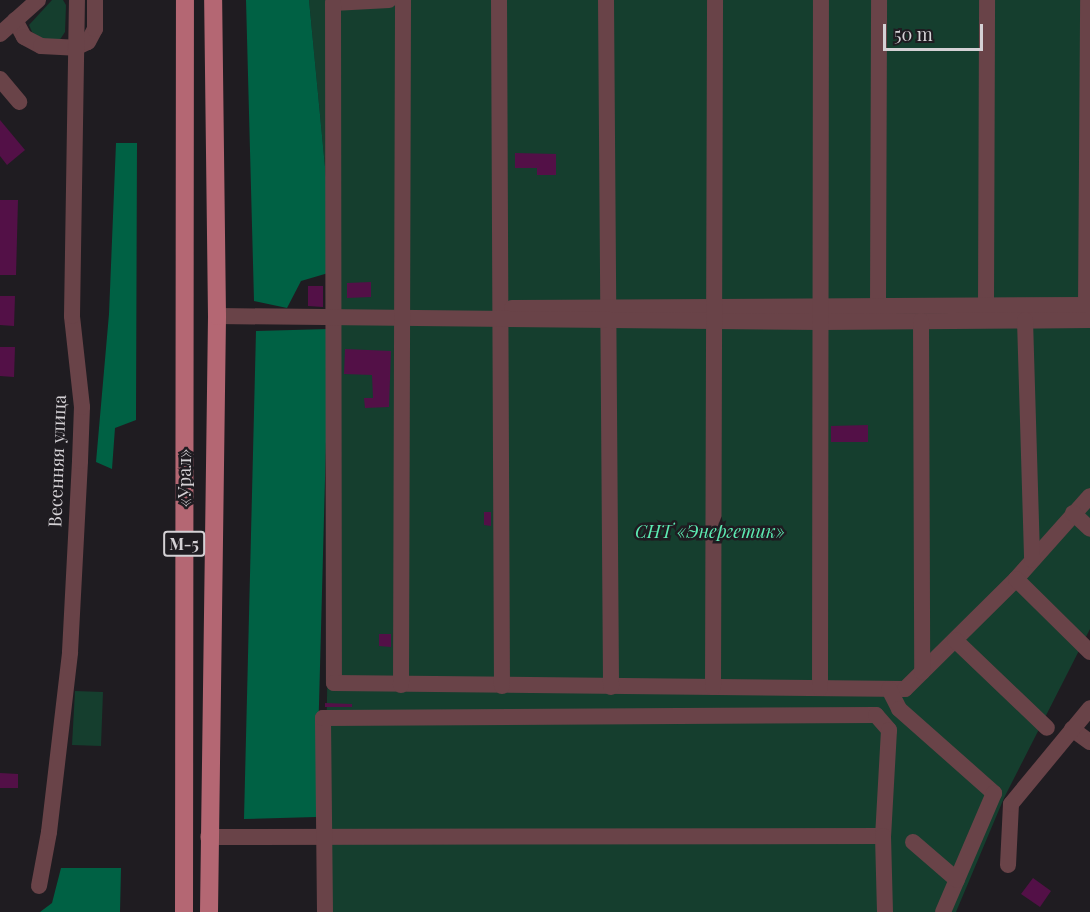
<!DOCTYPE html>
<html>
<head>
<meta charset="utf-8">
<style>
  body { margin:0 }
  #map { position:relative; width:1090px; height:912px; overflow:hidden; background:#1f1c21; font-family:"Playfair Display",serif }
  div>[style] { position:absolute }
  .green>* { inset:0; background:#153e2e }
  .forest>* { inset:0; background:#006144 }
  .building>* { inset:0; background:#531047 }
  .minor>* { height:16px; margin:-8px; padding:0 8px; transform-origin:8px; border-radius:8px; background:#694348 }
  .major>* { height:18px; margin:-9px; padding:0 9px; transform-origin:9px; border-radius:9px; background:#b46773 }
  span { translate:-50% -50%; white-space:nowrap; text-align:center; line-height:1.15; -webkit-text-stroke:5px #1f1c21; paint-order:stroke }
  .shield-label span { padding:2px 4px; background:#1f1c21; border:2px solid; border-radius:4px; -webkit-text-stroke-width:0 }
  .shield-label { font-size:16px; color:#d4d1d5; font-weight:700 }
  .street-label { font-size:18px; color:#d4d1d5 }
  .park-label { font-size:18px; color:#5debb3; font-style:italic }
  .scale { position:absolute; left:883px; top:24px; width:100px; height:27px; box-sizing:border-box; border:3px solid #d4d1d5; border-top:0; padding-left:8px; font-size:18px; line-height:21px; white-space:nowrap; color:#d4d1d5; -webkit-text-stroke:4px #1f1c21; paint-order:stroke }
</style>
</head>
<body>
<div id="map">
  <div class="green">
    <div style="clip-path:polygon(52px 0,63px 0,66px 5px,65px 32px,59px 41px,41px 38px,32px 32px,29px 25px)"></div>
    <div style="clip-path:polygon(309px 0,1090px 0,1090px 629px,1004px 798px,956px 912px,323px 912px,335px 271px)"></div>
    <div style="clip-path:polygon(75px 691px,103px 692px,101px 746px,72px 745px)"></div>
  </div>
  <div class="forest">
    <div style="clip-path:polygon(246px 0,309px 0,335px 271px,301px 281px,287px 308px,254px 301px)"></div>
    <div style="clip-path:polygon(116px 143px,137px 143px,136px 420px,115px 428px,112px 469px,96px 462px,109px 314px)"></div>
    <div style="clip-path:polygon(329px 329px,316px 817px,244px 819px,256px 331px)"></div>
    <div style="clip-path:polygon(61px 868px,121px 868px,120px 912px,40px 912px,52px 903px)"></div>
  </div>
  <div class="building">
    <div style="clip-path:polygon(0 120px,25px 150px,7px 165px,0 156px)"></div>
    <div style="clip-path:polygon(515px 153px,556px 154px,556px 175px,537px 175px,537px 168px,515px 168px)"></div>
    <div style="clip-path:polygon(0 200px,18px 200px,16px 275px,0 275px)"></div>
    <div style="clip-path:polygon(371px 282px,371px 297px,347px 298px,347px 283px)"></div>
    <div style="clip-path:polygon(308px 286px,323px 286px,323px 307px,308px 306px)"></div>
    <div style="clip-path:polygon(0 296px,15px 296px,14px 326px,0 325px)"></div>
    <div style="clip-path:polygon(0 347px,15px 347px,14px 377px,0 376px)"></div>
    <div style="clip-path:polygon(345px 349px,391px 351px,389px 407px,365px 408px,364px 398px,373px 398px,372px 375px,344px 374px)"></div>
    <div style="clip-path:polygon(868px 425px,868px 442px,831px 442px,831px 426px)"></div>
    <div style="clip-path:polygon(484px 512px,491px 512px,491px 526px,484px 525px)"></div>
    <div style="clip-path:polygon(379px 634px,391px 634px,391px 647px,379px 646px)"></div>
    <div style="clip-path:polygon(325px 703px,352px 704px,352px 707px,325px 707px)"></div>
    <div style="clip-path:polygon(0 773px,18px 774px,18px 788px,0 788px)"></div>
    <div style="clip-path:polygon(1033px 878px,1051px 891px,1040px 907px,1021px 894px)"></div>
  </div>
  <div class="minor">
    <div style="left:389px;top:0;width:56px;rotate:176.9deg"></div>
    <div style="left:333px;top:3px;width:680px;rotate:89.92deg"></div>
    <div style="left:334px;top:683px;width:571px;rotate:0.6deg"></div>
    <div style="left:905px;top:689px;width:156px;rotate:-44.7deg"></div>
    <div style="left:1016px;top:579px;width:111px;rotate:-48.3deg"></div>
    <div style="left:499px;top:0;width:686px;rotate:89.75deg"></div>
    <div style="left:606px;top:0;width:687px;rotate:89.58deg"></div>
    <div style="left:15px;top:20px;width:19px;rotate:62deg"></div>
    <div style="left:24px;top:37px;width:19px;rotate:28deg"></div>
    <div style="left:41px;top:46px;width:34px;rotate:3deg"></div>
    <div style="left:75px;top:48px;width:14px;rotate:-25deg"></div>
    <div style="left:88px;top:42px;width:15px;rotate:-62deg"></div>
    <div style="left:95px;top:29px;width:29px;rotate:-90deg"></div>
    <div style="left:0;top:34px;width:51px;rotate:-41.8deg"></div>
    <div style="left:0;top:79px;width:30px;rotate:50deg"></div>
    <div style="left:986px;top:305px;width:305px;rotate:-89.8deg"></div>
    <div style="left:1086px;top:305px;width:305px;rotate:-89.6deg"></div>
    <div style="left:878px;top:306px;width:306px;rotate:-89.8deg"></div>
    <div style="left:512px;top:308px;width:578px;rotate:-0.3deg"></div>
    <div style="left:217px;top:316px;width:604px;rotate:0.57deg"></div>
    <div style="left:821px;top:322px;width:269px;rotate:-0.4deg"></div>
    <div style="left:1025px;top:320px;width:240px;rotate:88.3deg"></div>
    <div style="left:921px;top:321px;width:351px;rotate:89.8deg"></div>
    <div style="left:1073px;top:513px;width:23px;rotate:43deg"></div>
    <div style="left:1016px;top:579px;width:104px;rotate:44.6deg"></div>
    <div style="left:955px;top:640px;width:127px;rotate:43.7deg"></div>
    <div style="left:401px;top:685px;width:685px;rotate:-89.83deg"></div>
    <div style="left:713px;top:687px;width:687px;rotate:-89.83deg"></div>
    <div style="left:820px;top:688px;width:688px;rotate:-89.92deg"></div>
    <div style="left:889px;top:689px;width:22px;rotate:63deg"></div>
    <div style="left:899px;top:709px;width:127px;rotate:41.5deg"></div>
    <div style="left:994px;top:793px;width:129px;rotate:113.2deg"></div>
    <div style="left:1072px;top:729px;width:22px;rotate:36deg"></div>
    <div style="left:208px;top:837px;width:675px;rotate:-0.08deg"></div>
    <div style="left:913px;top:842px;width:58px;rotate:40.8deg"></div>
    <div style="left:1008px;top:865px;width:61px;rotate:-87.2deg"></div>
    <div style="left:1011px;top:804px;width:124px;rotate:-50.5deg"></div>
    <div style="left:39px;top:886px;width:55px;rotate:-79.5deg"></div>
    <div style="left:49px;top:832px;width:181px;rotate:-83.3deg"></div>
    <div style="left:70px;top:652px;width:191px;rotate:-87deg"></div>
    <div style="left:80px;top:461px;width:54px;rotate:-87.9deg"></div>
    <div style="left:82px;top:407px;width:92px;rotate:-96.3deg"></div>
    <div style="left:72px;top:316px;width:316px;rotate:-89.1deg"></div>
    <div style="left:325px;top:912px;width:194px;rotate:-90.6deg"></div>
    <div style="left:323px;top:718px;width:553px;rotate:-0.31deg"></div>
    <div style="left:876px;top:715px;width:20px;rotate:49deg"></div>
    <div style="left:889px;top:730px;width:106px;rotate:93.2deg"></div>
    <div style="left:883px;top:836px;width:76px;rotate:88.5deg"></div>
  </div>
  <div class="major">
    <div style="left:184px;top:912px;width:912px;rotate:-89.94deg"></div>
    <div style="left:209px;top:912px;width:596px;rotate:-89.23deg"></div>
    <div style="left:217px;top:316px;width:316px;rotate:-90.7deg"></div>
  </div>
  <div class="shield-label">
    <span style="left:184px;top:544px">М-5</span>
  </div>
  <div class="street-label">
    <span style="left:57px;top:461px;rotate:-88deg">Весенняя улица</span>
    <span style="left:184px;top:478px;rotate:-90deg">«Урал»</span>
  </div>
  <div class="park-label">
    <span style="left:710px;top:531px">СНТ «Энергетик»</span>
  </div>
  <div class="scale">50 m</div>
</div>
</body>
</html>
